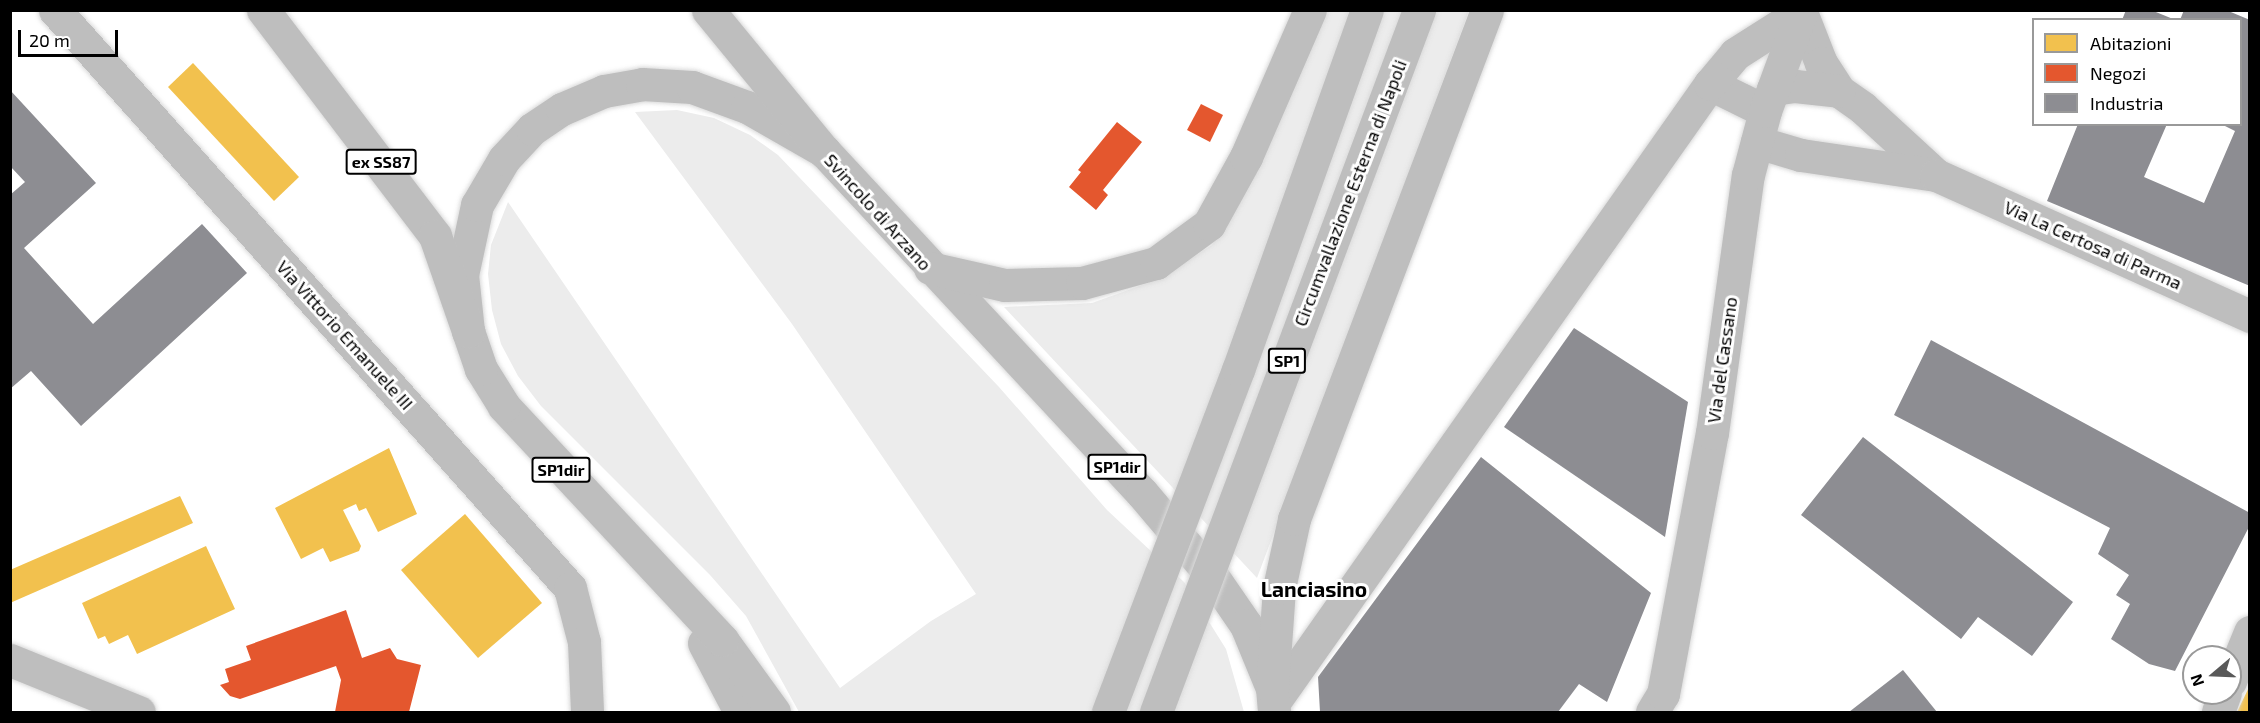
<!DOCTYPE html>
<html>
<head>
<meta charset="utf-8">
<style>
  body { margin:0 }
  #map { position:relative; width:2260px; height:723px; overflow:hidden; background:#fff; font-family:"Exo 2",sans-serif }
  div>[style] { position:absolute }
  .green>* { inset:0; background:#ececec }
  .homes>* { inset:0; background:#f2c14e }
  .shops>* { inset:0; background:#e4572e }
  .industry>* { inset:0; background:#8d8d92 }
  .roads { filter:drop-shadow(0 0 2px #dbdbdb) drop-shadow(0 0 2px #dbdbdb) }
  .minor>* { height:33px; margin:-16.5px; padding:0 16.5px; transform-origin:16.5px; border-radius:16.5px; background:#bebebe }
  .major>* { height:33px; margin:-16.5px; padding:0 16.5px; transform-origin:16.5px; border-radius:16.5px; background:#bebebe }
  .highway>* { height:33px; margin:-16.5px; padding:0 16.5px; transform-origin:16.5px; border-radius:16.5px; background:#bebebe }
  .bridges { filter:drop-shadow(0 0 2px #dbdbdb) drop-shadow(0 0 2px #dbdbdb) }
  .highway-bridge>* { height:33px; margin:-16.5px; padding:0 16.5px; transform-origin:16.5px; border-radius:16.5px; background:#bebebe }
  span { translate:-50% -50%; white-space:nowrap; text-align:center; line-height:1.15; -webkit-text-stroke:6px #fff; paint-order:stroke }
  .shield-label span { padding:2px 4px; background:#fff; border:2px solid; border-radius:4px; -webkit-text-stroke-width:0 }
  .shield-label { font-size:16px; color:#000; font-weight:700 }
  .street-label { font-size:18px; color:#000 }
  .quarter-label { font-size:21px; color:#000; font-weight:700 }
  .frame { position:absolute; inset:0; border:12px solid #000; pointer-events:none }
  .legend { position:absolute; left:2032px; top:18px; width:210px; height:108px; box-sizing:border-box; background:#fff; border:2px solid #999; margin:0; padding:8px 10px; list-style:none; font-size:18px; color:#000 }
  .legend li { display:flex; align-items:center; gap:12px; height:30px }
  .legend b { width:30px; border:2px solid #999 }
  .north { position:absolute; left:2182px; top:645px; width:60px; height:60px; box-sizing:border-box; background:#fff; border:2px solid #999; border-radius:50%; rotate:251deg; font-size:16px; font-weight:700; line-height:24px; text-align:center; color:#000 }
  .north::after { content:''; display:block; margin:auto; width:21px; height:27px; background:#595959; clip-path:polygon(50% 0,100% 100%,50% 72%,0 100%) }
  .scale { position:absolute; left:18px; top:30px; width:100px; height:27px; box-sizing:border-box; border:3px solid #000; border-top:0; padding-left:8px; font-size:18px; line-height:21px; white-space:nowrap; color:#000; -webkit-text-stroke:4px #fff; paint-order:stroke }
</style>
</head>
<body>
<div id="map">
  <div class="green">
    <div style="clip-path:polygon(1322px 11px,1469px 11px,1257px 578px,1004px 307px,1092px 303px,1159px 279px,1212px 245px)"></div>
    <div style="clip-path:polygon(677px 110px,714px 118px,750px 135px,778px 155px,999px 387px,1107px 510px,1184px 582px,1226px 649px,1244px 712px,799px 712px,746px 616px,710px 575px,541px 406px,518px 376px,501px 344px,492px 310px,488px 274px,491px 245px,508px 202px,840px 688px,931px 621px,976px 594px,792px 324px,635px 112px)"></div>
  </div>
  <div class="homes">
    <div style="clip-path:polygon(193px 63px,299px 177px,274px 201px,168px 87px)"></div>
    <div style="clip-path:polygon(389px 448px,417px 514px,378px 532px,366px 508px,359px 511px,356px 504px,343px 510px,361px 546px,359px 551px,330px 562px,323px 548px,301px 559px,275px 508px)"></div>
    <div style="clip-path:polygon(180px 496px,193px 523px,10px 603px,10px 570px)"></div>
    <div style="clip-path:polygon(465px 514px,542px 603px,478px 658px,401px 570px)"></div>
    <div style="clip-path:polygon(206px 546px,235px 609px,137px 654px,128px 635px,109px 644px,105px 636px,98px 639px,82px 603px)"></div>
    <div style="clip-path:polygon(2250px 685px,2250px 712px,2237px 712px)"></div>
  </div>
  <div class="shops">
    <div style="clip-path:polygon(1201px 104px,1223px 115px,1210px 142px,1187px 130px)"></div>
    <div style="clip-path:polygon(1117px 122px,1142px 142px,1103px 190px,1108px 195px,1096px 210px,1069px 187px,1081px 172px,1078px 170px)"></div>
    <div style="clip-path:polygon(346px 610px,362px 658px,390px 648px,397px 659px,421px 665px,409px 712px,335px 712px,341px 680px,336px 666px,240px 699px,230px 696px,220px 685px,229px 682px,225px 669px,251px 660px,246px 646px)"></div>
  </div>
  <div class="industry">
    <div style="clip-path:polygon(2126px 10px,2151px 10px,2173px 19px,2122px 20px)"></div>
    <div style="clip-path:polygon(2184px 10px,2226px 10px,2250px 20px,2250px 286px,2047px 201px,2078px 124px,2167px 124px,2144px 177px,2204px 203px,2235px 131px,2221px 124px,2240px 124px,2240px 20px,2180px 20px)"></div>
    <div style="clip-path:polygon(10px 90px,96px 183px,24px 248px,93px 324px,202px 224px,247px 273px,81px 426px,31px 371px,10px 389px,10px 195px,25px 182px,10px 166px)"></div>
    <div style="clip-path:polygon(1574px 328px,1688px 402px,1665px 537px,1504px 427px)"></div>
    <div style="clip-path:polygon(1931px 340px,2250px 513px,2250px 525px,2175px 671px,2149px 664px,2111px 639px,2130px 604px,2116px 595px,2129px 575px,2098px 554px,2110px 528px,1894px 415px)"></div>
    <div style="clip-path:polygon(1863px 437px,2073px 602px,2032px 656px,1978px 617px,1961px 639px,1801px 515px)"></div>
    <div style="clip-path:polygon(1481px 457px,1651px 593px,1607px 702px,1579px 684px,1558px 712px,1320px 712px,1318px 677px)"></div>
    <div style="clip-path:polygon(1903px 670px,1937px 712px,1849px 712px)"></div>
  </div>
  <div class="roads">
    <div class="minor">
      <div style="left:55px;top:10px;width:774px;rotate:48.3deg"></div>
      <div style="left:570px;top:588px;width:56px;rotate:75.5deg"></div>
      <div style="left:584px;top:642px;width:70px;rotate:87.5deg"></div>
      <div style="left:1801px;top:12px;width:55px;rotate:68.6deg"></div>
      <div style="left:1821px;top:63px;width:33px;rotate:57deg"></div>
      <div style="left:1839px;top:91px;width:29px;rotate:35deg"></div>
      <div style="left:1863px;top:108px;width:99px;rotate:42.5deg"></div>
      <div style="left:1773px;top:89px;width:22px;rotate:-8deg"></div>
      <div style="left:1795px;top:86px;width:44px;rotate:6.5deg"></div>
      <div style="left:1757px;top:142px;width:46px;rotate:16.5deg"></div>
      <div style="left:1801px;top:155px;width:136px;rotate:8.4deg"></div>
      <div style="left:1936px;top:175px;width:344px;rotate:24.2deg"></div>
      <div style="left:2230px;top:681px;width:53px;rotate:-67.8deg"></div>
      <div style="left:2218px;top:712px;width:20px;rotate:-70deg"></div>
    </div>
    <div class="major">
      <div style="left:1710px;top:84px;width:61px;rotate:26.1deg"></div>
      <div style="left:704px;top:643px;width:78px;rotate:62.4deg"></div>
      <div style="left:10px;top:660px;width:139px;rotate:22deg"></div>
      <div style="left:1274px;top:702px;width:756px;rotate:-54.8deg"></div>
      <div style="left:1710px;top:84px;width:39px;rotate:-50deg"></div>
      <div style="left:1735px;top:54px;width:78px;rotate:-32.5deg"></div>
      <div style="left:774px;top:712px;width:89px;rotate:-125.8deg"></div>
      <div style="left:722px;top:640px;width:320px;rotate:-133deg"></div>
      <div style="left:504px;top:406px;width:44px;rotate:-121.9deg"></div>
      <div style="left:481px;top:369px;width:40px;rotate:-108.9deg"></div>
      <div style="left:468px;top:331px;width:56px;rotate:-96.1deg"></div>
      <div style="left:462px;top:275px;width:72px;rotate:-77.9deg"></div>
      <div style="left:477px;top:205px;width:53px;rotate:-59.6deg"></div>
      <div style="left:504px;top:159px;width:41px;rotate:-47deg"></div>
      <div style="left:532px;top:129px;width:36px;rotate:-34deg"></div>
      <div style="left:562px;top:109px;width:46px;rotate:-23.2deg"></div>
      <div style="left:604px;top:91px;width:39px;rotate:-10deg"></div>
      <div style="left:642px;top:84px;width:50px;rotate:3.4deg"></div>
      <div style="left:692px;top:87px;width:59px;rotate:20deg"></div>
      <div style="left:747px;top:107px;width:89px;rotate:29.7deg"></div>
      <div style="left:824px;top:151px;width:467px;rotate:47.1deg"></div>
      <div style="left:1142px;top:493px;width:110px;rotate:49.8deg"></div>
      <div style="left:1213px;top:577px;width:58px;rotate:55.5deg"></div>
      <div style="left:1246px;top:625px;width:68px;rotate:67.6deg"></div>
      <div style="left:1272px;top:688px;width:24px;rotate:85deg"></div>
      <div style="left:1652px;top:712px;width:21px;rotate:-59deg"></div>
      <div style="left:1663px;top:694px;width:266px;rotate:-79.4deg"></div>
      <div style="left:1712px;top:433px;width:260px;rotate:-82.1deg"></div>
      <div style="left:1748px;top:175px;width:66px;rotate:-75.1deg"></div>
      <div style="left:1765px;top:111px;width:108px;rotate:-69.9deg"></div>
    </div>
    <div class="highway">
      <div style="left:263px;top:10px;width:284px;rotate:52.7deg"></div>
      <div style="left:435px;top:236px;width:101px;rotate:70.8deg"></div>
      <div style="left:708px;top:10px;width:183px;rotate:50.6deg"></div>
      <div style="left:930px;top:268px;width:77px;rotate:12.8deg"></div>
      <div style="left:1005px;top:285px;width:77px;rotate:-1.5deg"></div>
      <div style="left:1082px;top:283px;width:77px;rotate:-15.1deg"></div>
      <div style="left:1156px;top:263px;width:66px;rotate:-36.3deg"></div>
      <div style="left:1209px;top:224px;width:77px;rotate:-61.1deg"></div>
      <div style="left:1246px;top:157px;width:160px;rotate:-66.5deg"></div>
      <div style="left:1272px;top:688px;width:100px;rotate:-86deg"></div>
      <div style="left:1279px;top:588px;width:71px;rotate:-77.7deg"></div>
      <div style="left:1294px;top:519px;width:544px;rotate:-69.23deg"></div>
    </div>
  </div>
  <div class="bridges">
    <div class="highway-bridge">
      <div style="left:1108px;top:712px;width:366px;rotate:-69.2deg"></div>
      <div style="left:1238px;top:370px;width:382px;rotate:-70.3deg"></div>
      <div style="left:1156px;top:712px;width:750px;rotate:-69.46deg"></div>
    </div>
  </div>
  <div class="shield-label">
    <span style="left:381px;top:162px">ex SS87</span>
    <span style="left:1287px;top:361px">SP1</span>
    <span style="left:1117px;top:467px">SP1dir</span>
    <span style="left:561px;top:470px">SP1dir</span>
  </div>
  <div class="street-label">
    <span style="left:1350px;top:193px;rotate:-69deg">Circumvallazione Esterna di Napoli</span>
    <span style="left:878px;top:212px;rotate:48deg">Svincolo di Arzano</span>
    <span style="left:2093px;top:245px;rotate:24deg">Via La Certosa di Parma</span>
    <span style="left:345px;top:335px;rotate:48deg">Via Vittorio Emanuele III</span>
    <span style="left:1722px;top:360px;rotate:-82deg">Via del Cassano</span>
  </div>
  <div class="quarter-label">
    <span style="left:1314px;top:589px">Lanciasino</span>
  </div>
  <div class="frame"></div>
  <ul class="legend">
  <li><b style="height:16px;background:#f2c14e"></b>Abitazioni</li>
  <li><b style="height:16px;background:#e4572e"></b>Negozi</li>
  <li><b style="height:16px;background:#8d8d92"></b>Industria</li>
  </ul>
  <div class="north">N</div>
  <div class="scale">20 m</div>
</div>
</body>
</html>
